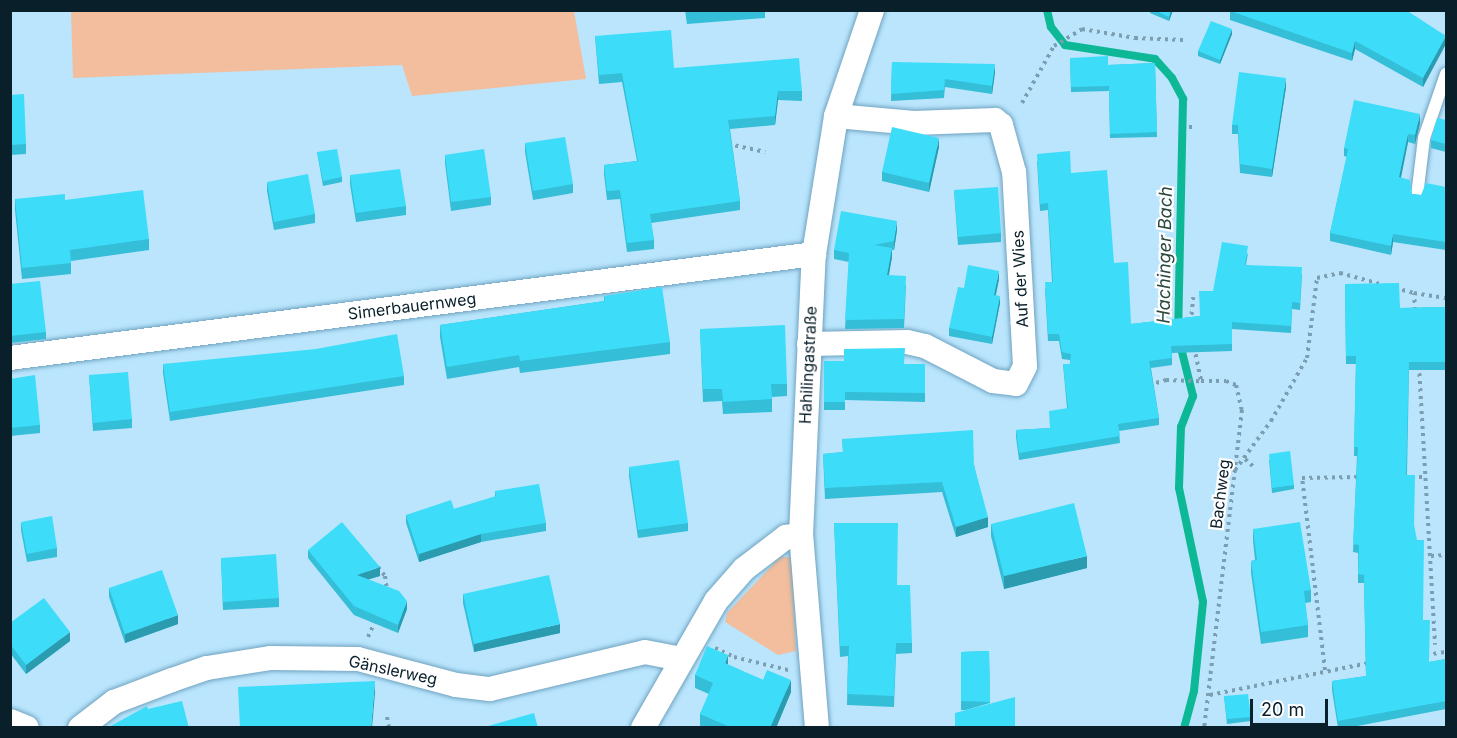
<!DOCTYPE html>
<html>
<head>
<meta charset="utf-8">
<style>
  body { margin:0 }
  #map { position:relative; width:1457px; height:738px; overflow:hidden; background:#bae5fd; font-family:Inter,sans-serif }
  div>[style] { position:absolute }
  .green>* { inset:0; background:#f3be9d }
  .stream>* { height:8px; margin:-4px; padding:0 4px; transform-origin:4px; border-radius:4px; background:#0db896 }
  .path>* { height:4px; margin-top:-2px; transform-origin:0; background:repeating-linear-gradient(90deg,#7b9eb1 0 3px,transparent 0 7.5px) }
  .roads { filter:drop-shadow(0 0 2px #6fa3c0) drop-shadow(0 0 2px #6fa3c0) }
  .lane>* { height:12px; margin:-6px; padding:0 6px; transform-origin:6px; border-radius:6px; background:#fff }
  .street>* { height:24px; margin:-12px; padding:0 12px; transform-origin:12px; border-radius:12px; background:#fff }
  .wall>* { inset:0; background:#34bed7 }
  .shaded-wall>* { inset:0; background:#2b9baf }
  .building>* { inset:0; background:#3dddfa }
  span { translate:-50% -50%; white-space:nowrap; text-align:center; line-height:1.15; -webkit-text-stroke:4.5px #fff; paint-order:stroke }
  .street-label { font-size:16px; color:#091f2a }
  .water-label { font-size:18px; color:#2c4a41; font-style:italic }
  .frame { position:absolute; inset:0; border:12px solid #091f2a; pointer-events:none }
  .scale { position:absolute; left:1250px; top:699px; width:78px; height:27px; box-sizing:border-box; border:3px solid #091f2a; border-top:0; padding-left:8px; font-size:18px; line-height:21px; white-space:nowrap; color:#091f2a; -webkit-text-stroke:4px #fff; paint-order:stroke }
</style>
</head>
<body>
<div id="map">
  <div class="green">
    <div style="clip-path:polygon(71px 11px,574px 11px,586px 79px,412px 96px,402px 65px,73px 78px)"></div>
    <div style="clip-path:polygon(780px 557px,792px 557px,796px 651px,778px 655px,725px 622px,727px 613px)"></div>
  </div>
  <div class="stream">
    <div style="left:1047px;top:10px;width:17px;rotate:77deg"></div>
    <div style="left:1051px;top:27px;width:23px;rotate:52deg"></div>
    <div style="left:1065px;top:45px;width:91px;rotate:8.8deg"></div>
    <div style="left:1155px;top:59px;width:25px;rotate:48deg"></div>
    <div style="left:1172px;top:78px;width:24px;rotate:62deg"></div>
    <div style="left:1183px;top:99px;width:230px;rotate:91.2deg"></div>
    <div style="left:1180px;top:344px;width:54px;rotate:76deg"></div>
    <div style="left:1193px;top:396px;width:33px;rotate:111deg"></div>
    <div style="left:1181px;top:427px;width:61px;rotate:91.9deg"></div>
    <div style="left:1179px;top:488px;width:116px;rotate:78.1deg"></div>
    <div style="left:1203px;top:602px;width:89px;rotate:95.8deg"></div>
    <div style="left:1194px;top:691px;width:38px;rotate:105deg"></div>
  </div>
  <div class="path">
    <div style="left:1022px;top:103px;width:65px;rotate:-60.7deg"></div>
    <div style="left:1054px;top:46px;width:33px;rotate:-31deg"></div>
    <div style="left:1082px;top:29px;width:54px;rotate:9.6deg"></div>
    <div style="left:1135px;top:38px;width:48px;rotate:2.4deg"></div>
    <div style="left:1189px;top:127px;width:7px"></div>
    <div style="left:728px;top:144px;width:38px;rotate:12deg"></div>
    <div style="left:1395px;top:288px;width:20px;rotate:15deg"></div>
    <div style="left:1415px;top:310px;width:17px;rotate:-93deg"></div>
    <div style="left:1414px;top:293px;width:32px;rotate:9deg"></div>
    <div style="left:1191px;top:322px;width:25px;rotate:-85deg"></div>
    <div style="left:1194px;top:347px;width:35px;rotate:78deg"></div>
    <div style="left:1201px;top:381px;width:25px"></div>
    <div style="left:1226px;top:381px;width:11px;rotate:22deg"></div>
    <div style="left:1236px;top:385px;width:26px;rotate:77deg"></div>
    <div style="left:1242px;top:410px;width:320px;rotate:96.8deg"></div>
    <div style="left:1419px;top:366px;width:279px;rotate:86.7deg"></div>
    <div style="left:1149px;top:385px;width:18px;rotate:-16deg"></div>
    <div style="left:1166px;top:380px;width:35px;rotate:2deg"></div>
    <div style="left:1245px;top:459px;width:12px;rotate:42deg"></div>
    <div style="left:1235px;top:470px;width:61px;rotate:-53.7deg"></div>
    <div style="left:1271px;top:421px;width:73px;rotate:-60.3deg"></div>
    <div style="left:1307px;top:358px;width:81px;rotate:-82.9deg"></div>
    <div style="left:1317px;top:278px;width:24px;rotate:-12deg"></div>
    <div style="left:1340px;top:273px;width:46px;rotate:15.3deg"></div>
    <div style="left:1412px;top:477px;width:14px"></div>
    <div style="left:1431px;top:556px;width:15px;rotate:-4deg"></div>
    <div style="left:378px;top:567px;width:11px;rotate:52deg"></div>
    <div style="left:385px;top:576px;width:14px;rotate:82deg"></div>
    <div style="left:368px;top:637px;width:20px;rotate:-66deg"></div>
    <div style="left:715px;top:648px;width:21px;rotate:25deg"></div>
    <div style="left:734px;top:657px;width:56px;rotate:13.5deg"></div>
    <div style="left:1426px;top:655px;width:20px;rotate:-9deg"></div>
    <div style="left:1325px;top:670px;width:193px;rotate:-96.8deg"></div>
    <div style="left:1302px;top:478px;width:57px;rotate:-1deg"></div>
    <div style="left:1210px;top:695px;width:162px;rotate:-11.4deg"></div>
    <div style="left:387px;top:717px;width:11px;rotate:80deg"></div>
  </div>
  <div class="roads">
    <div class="lane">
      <div style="left:1417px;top:196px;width:58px;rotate:-83.1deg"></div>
      <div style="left:1424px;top:138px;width:68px;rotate:-71deg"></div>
    </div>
    <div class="street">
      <div style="left:809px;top:344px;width:98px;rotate:-1.2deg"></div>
      <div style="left:907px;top:342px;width:18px;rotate:13deg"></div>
      <div style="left:925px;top:346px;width:76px;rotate:27.2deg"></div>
      <div style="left:993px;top:381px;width:23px;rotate:7deg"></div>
      <div style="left:1016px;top:384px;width:20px;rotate:-63deg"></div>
      <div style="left:1025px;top:366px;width:194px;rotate:-93.2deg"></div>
      <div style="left:1014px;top:172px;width:49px;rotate:-105.5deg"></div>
      <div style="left:1001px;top:125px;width:8px;rotate:-140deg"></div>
      <div style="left:995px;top:120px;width:81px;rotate:177.9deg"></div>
      <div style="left:914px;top:123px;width:78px;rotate:-174.9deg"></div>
      <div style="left:10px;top:358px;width:811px;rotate:-7.37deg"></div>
      <div style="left:10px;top:721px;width:18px;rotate:22deg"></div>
      <div style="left:80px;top:728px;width:43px;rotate:-37.4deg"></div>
      <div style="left:114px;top:702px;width:62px;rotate:-20.8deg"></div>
      <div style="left:172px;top:680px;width:37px;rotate:-19deg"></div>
      <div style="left:207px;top:668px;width:65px;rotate:-8.9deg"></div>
      <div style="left:271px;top:658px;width:87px;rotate:0.7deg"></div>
      <div style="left:358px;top:659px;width:101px;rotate:14.9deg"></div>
      <div style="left:456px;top:685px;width:34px;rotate:7deg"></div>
      <div style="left:490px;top:689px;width:159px;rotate:-13.4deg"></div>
      <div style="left:645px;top:652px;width:36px;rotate:11deg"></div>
      <div style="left:643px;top:728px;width:146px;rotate:-60.1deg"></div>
      <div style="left:716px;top:601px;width:43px;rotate:-48.8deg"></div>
      <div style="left:744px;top:569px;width:53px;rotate:-37.3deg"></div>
      <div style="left:786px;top:537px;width:15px;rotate:-8deg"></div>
      <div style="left:817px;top:728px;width:194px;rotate:-94.7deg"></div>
      <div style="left:801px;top:535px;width:281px;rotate:-87.4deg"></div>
      <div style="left:814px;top:254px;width:140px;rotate:-80.9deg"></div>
      <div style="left:836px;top:116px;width:112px;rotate:-71.2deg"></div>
    </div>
  </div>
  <div class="wall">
    <div style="clip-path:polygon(685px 10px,765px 10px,765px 18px,687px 24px)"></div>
    <div style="clip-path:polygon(1150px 10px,1173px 10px,1169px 21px,1150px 13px)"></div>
    <div style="clip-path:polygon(1230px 11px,1446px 35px,1423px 87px,1355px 49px,1352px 61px,1230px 20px)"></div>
    <div style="clip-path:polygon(1232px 34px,1220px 64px,1198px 56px,1198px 51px)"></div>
    <div style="clip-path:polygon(595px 36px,674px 68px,802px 91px,802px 101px,778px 100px,775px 125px,730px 129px,740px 201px,740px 210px,651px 223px,654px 240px,654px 249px,627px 252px,620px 199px,607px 200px,604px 174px,604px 165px,637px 161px,622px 82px,599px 84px)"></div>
    <div style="clip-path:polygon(1070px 58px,1108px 65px,1155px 63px,1157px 137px,1110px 138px,1109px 91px,1071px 92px)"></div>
    <div style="clip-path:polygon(892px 62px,995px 72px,992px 94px,945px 87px,944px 98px,891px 101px)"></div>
    <div style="clip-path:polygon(1286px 87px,1272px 177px,1240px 173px,1238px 134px,1232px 134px,1232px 125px)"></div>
    <div style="clip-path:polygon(10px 95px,26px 144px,26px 154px,10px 155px)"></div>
    <div style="clip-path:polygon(1446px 120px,1446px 152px,1431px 148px,1431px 140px)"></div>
    <div style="clip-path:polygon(1420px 123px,1415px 144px,1408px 142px,1401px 178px,1412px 194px,1421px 195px,1446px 187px,1446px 250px,1393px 242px,1391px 255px,1330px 241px,1330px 233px,1347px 157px,1344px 156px,1344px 148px)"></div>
    <div style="clip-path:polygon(525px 143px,573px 184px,573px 193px,533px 200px,525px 152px)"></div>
    <div style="clip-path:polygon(939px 147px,929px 192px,882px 181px,882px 172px)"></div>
    <div style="clip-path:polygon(317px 152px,342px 177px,342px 182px,323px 186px)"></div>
    <div style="clip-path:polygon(445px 155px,491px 197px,491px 205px,451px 211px,445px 163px)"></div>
    <div style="clip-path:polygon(1037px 161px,1071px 173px,1114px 263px,1131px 324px,1200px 316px,1213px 291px,1248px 253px,1246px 265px,1302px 274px,1300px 310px,1292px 309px,1291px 333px,1232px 329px,1232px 351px,1172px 353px,1172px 365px,1151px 368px,1159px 418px,1159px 425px,1119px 431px,1120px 443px,1019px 460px,1016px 437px,1016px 430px,1050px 428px,1067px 408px,1063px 364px,1070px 364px,1070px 360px,1062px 359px,1059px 341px,1048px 341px,1045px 289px,1052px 282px,1048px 210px,1040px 211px)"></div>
    <div style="clip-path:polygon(350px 175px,406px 206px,406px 215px,356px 222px,350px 184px)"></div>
    <div style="clip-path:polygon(267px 182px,315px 214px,315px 223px,274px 230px,267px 191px)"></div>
    <div style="clip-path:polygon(954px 190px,1001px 233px,1001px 242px,958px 245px)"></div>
    <div style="clip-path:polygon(15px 199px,65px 200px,149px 239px,149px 250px,71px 261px,71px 274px,22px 279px,15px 210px)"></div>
    <div style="clip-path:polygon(897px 230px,894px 250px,892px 250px,892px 257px,889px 275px,906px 285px,904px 328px,845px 329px,849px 262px,834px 259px,834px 250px)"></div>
    <div style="clip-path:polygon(999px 279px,996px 295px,1000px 303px,992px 344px,949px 336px,949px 328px)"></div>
    <div style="clip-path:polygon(10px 284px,46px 332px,46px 339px,10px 343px)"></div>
    <div style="clip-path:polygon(1345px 284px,1400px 308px,1446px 307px,1446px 370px,1409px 370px,1407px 475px,1414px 525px,1423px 620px,1429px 662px,1446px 659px,1446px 709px,1347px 728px,1338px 728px,1332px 690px,1332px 681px,1366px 676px,1364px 583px,1358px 583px,1358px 553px,1353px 552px,1357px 456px,1354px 456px,1356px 364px,1346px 364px)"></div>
    <div style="clip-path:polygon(604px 296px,670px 342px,670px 354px,520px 373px,519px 367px,447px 379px,440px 337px,440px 325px,604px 301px)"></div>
    <div style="clip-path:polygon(700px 329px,787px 384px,787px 396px,772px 397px,772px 412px,723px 414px,722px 401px,703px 402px)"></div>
    <div style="clip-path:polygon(824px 361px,905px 364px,925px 364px,925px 402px,845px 400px,845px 410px,824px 410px)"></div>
    <div style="clip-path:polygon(163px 364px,404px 376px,404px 385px,170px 421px,163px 373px)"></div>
    <div style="clip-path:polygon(89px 375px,132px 419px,132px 428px,93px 431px)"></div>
    <div style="clip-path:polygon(10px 379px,40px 425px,40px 433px,10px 436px)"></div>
    <div style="clip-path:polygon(842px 439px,974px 465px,988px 527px,956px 537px,942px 492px,825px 499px,823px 454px,843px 452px)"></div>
    <div style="clip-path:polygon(1269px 459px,1294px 485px,1294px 489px,1272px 493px)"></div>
    <div style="clip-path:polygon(629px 467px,688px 523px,688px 531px,638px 538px,629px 476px)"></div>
    <div style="clip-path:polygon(495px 491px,546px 523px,546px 531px,481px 542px,419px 562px,406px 523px,406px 515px,454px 509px,495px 497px)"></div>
    <div style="clip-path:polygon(21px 522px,57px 548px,57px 557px,27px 562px,21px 530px)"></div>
    <div style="clip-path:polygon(834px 523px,897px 585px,912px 643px,912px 653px,896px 654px,894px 707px,847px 705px,848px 656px,840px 657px)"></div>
    <div style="clip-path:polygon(991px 524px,1087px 568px,1004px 589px,991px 536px)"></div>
    <div style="clip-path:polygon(1253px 529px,1311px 590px,1311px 602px,1305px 603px,1308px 625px,1308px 637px,1261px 644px,1251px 573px,1251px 561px,1255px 560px,1253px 541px)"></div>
    <div style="clip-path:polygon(308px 550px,380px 576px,368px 579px,407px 609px,398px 633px,354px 615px,308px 558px)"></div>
    <div style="clip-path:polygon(221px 558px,279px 598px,279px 607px,223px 610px)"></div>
    <div style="clip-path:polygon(109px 588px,178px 624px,125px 643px,109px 597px)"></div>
    <div style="clip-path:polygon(463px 594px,560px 633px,474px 652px,463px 603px)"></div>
    <div style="clip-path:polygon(10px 623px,70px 641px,26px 674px,10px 653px)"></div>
    <div style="clip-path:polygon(989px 651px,990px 703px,966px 710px,961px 710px,961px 652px)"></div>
    <div style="clip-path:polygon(728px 665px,791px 692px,776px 728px,702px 728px,700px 727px,700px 714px,709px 694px,695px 688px,695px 675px)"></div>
    <div style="clip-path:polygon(1224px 696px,1251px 717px,1251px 721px,1227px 724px)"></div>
  </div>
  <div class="shaded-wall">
    <div style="clip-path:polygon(1171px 10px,1173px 10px,1169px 21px,1169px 17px)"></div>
    <div style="clip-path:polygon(1232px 29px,1232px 34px,1220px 64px,1220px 60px)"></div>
    <div style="clip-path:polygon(1446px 36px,1446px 44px,1423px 87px,1423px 78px)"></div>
    <div style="clip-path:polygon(1355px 41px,1355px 49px,1352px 61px,1352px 53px)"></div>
    <div style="clip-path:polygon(995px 64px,995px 72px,992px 94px,992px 86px)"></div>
    <div style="clip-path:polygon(1286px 78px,1286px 87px,1272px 177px,1272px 169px)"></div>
    <div style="clip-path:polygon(778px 91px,778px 100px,775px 125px,775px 116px)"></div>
    <div style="clip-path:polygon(1420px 114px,1420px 123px,1415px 144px,1415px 135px)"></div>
    <div style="clip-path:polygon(1408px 134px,1408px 142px,1399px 186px,1399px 177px)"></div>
    <div style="clip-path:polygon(939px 138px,939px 147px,929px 192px,929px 183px)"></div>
    <div style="clip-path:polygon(897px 221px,897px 230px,894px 250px,894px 241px)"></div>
    <div style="clip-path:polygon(1393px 234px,1393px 242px,1391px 255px,1391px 246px)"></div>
    <div style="clip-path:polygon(892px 248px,892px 257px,887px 284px,887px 275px)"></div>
    <div style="clip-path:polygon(999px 271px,999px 279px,994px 302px,994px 295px)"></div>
    <div style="clip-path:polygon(1000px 296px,1000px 303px,992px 344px,992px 337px)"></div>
    <div style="clip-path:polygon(988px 517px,988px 527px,956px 537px,956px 527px)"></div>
    <div style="clip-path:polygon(481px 534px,481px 542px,419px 562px,419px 554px)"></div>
    <div style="clip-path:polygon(1087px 556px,1087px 568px,1004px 589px,1004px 576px)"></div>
    <div style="clip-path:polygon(380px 567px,380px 576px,357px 583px,357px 575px)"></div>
    <div style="clip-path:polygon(407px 601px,407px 609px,398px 633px,398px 625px)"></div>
    <div style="clip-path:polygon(178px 615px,178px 624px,125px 643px,125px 634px)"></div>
    <div style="clip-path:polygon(560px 624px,560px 633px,474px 652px,474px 644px)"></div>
    <div style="clip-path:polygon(70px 632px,70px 641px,26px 674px,26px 665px)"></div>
    <div style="clip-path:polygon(728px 655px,728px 667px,725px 663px)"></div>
    <div style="clip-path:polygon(791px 680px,791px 692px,776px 728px,770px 728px)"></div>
    <div style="clip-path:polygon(375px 681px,375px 693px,372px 728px,371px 728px)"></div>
  </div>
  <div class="building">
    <div style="clip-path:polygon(1154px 10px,1171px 10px,1169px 17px)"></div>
    <div style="clip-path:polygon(1231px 10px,1406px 10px,1446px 36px,1423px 78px,1355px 41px,1352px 53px,1230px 11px)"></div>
    <div style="clip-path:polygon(1211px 21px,1232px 29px,1220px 60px,1198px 51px)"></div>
    <div style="clip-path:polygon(671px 30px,674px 68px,799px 58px,802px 91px,778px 91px,775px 116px,728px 120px,740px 201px,650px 214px,654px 240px,627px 243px,620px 190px,607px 191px,604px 165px,638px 161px,622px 73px,599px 75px,595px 36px)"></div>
    <div style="clip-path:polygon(1108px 56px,1108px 65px,1155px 63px,1157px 132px,1110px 134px,1109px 86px,1071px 87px,1070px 58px)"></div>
    <div style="clip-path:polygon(892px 62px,995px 64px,992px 86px,945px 79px,944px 90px,891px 94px)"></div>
    <div style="clip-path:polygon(1239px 72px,1286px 78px,1272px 169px,1240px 164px,1238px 125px,1232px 125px)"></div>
    <div style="clip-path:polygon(24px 94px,26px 144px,10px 145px,10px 95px)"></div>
    <div style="clip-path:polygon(1354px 100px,1420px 114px,1415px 135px,1408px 134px,1399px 177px,1410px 180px,1412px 194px,1421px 195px,1426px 183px,1446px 187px,1446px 242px,1393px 234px,1391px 246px,1330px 233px,1348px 149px,1344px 148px)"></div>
    <div style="clip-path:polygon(1437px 118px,1446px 120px,1446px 144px,1431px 140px)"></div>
    <div style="clip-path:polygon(892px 127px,939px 138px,929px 183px,882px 172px)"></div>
    <div style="clip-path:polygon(565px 137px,573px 184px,533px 191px,525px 143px)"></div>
    <div style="clip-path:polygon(337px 149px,342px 177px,323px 181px,317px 152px)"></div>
    <div style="clip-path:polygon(484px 149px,491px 197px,451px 202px,445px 155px)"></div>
    <div style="clip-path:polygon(1070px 151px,1071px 173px,1107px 170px,1114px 263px,1128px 262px,1131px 324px,1200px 316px,1199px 291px,1213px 291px,1222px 242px,1248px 246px,1245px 265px,1302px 267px,1300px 303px,1292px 302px,1291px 326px,1232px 322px,1232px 344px,1171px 346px,1172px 358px,1149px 361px,1159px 418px,1118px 424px,1120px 436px,1019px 453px,1016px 430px,1050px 428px,1049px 411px,1068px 408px,1063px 364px,1070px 364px,1071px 354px,1062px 352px,1059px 334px,1048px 334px,1045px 282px,1053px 282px,1048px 203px,1040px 204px,1037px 154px)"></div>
    <div style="clip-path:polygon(400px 169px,406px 206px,356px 213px,350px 175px)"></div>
    <div style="clip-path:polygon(308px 174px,315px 214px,274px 222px,267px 182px)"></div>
    <div style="clip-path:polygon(998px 187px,1001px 233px,958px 237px,954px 190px)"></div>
    <div style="clip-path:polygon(143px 190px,149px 239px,70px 250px,71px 263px,22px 268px,15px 199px,65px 194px,65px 200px)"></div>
    <div style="clip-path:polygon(841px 211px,897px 221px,894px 241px,874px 245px,892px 248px,887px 275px,906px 276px,904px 319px,845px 320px,849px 253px,834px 250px)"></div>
    <div style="clip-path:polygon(968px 265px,999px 271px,994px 295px,1000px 296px,992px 337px,949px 328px,958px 287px,964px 288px)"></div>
    <div style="clip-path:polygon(40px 281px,46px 332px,10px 336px,10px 284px)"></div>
    <div style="clip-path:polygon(1399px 283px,1400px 308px,1446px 307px,1446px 362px,1409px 362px,1406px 475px,1415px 475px,1414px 525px,1417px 540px,1424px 540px,1423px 620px,1430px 620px,1429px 662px,1446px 659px,1446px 701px,1338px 721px,1332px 681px,1366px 676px,1364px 575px,1358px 574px,1359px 545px,1353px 544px,1358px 447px,1354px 447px,1356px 356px,1346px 356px,1345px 284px)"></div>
    <div style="clip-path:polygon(662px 287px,670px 342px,520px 361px,519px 355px,447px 367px,440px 325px,605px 301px,604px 296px)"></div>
    <div style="clip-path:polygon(785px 325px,787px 384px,771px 384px,772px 399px,723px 402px,722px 389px,703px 389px,700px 329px)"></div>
    <div style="clip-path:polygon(397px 334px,404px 376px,170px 412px,163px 364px,316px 349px)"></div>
    <div style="clip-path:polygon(905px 348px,904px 364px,925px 364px,925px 393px,845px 392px,845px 402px,824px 402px,824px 361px,844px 361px,844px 349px)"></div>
    <div style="clip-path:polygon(128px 372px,132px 419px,93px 423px,89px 375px)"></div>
    <div style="clip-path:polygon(35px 375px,40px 425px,10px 428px,10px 379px)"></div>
    <div style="clip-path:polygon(973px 430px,974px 465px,988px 517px,956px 527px,942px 482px,825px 488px,823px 454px,843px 452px,842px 439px)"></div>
    <div style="clip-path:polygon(1290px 451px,1294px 485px,1272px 488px,1269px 454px)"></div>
    <div style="clip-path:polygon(679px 460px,688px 523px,638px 530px,629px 467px)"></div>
    <div style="clip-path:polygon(539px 484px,546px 523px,481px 534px,419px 554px,406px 515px,451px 500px,454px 509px,496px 496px,495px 491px)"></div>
    <div style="clip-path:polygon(1074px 503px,1087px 556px,1004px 576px,991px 524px)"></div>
    <div style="clip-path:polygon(52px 516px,57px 548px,27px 554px,21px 522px)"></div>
    <div style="clip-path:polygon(342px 522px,380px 567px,357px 575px,399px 591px,407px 601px,398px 625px,354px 606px,308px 550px)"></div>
    <div style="clip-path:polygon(1300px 522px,1311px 590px,1304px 591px,1308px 625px,1261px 632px,1251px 561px,1257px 560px,1253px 529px)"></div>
    <div style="clip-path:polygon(834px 523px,898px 523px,897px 585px,910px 585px,912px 643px,896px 643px,894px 696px,847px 694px,849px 646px,840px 646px)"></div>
    <div style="clip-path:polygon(276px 554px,279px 598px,223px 602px,221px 558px)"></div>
    <div style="clip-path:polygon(162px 570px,178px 615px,125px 634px,109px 588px)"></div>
    <div style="clip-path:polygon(549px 575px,560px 624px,474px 644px,463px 594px)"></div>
    <div style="clip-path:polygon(44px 598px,70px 632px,26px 665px,10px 644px,10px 623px)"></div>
    <div style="clip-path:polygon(707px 646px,728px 655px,725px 663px,763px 680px,767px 670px,791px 680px,770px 728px,732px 728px,700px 714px,713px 683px,695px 675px)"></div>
    <div style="clip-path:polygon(989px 651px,990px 702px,961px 701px,961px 652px)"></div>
    <div style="clip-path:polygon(375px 681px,371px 728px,240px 728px,238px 687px)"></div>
    <div style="clip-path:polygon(1248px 694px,1251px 717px,1227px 719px,1224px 696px)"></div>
    <div style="clip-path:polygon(1015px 697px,1015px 728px,955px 728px,955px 713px)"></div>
    <div style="clip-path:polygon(182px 701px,189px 728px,107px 728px,147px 706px,148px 709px)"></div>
    <div style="clip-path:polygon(534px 713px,538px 728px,481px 728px)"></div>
  </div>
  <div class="street-label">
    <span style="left:1020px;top:279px;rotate:-93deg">Auf der Wies</span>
    <span style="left:412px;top:306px;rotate:-7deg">Simerbauernweg</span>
    <span style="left:808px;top:365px;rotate:-87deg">Hahilingastraße</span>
    <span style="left:1220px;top:494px;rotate:-83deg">Bachweg</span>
    <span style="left:393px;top:670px;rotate:12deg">Gänslerweg</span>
  </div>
  <div class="water-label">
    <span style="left:1165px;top:255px;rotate:-89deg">Hachinger Bach</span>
  </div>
  <div class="frame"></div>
  <div class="scale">20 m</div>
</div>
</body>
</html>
